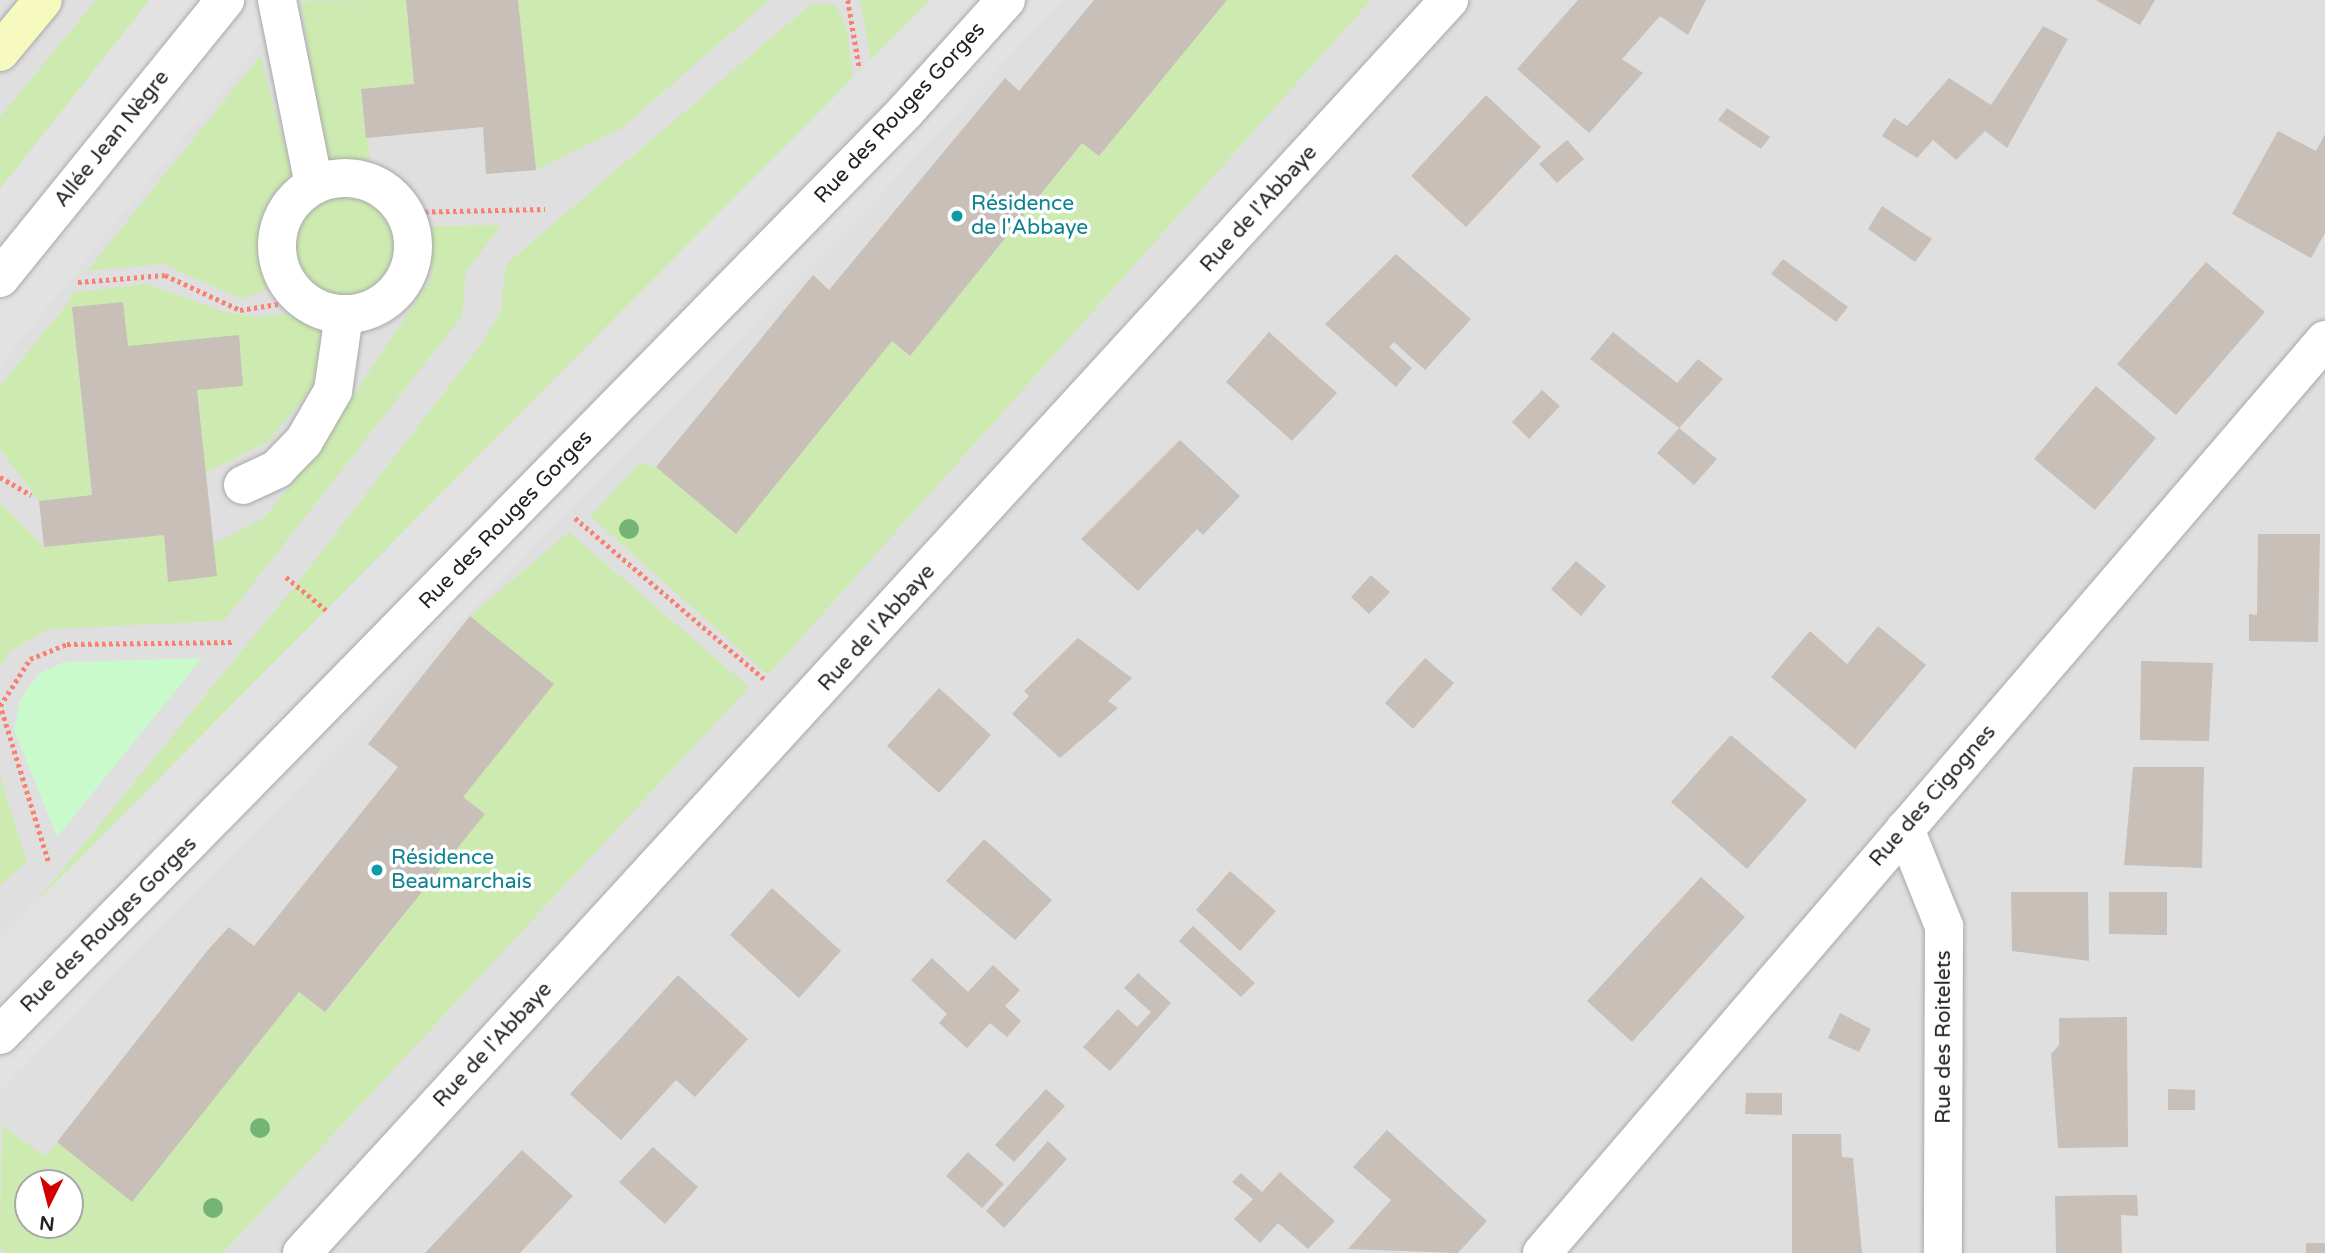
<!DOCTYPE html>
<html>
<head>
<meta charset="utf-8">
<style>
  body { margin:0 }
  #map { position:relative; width:2325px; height:1253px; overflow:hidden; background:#f2efe9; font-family:"Varela Round",sans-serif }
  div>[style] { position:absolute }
  .residential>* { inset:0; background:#e0dfdf }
  .grass>* { inset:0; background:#cdebb0 }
  .round { border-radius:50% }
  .park>* { inset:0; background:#c8facc }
  .parking>* { inset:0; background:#e2e2e2 }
  .building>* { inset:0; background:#c7bfb8 }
  .path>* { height:4.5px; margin-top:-2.25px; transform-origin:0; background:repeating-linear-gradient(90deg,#fa8072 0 3.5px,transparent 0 7px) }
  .roads { filter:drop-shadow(0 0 2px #a9a9a9) drop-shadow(0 0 2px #a9a9a9) }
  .street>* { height:38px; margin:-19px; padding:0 19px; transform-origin:19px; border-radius:19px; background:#fff }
  .street>.ring { margin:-19px; padding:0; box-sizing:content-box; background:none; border:38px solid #fff; border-radius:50% }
  .secondary>* { height:38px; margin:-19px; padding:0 19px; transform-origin:19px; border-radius:19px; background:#f7fabf }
  .trees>* { width:20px; height:20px; margin:-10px; border-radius:50%; background:#74b475 }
  .dots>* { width:19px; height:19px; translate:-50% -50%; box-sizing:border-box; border:4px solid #fff; border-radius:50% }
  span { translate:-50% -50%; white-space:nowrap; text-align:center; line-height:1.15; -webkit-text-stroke:7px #fff; paint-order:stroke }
  .street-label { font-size:21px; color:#222 }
  .culture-label { font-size:21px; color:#0d838f }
  .left { translate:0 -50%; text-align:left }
  .north { position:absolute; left:14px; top:1169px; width:70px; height:70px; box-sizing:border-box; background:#fff; border:2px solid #a7a7a7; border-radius:50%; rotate:186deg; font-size:19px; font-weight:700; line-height:28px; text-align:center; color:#222 }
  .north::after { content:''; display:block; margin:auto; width:24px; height:32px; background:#d40000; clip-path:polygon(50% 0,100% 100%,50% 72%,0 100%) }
</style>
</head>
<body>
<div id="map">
  <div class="residential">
    <div style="clip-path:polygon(evenodd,0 0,2325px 0,2325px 1253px,0 1253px,0 0,28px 1183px,70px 1183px,70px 1225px,28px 1225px,28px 1183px)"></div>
  </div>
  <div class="grass">
    <div style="clip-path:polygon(96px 0,150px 0,0 189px,0 117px)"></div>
    <div style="clip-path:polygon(406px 0,414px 84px,361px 89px,371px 167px,325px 161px,301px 1px)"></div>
    <div style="clip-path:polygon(518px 0,769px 0,622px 128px,536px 170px)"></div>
    <div style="clip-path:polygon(860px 0,930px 0,871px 60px)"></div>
    <div style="clip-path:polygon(1227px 0,1371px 0,768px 675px,590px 516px,640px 463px,656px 467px,736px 533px,892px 341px,910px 356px,1082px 143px,1099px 156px)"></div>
    <div style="clip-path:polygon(812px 3px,836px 5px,847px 29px,853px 78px,32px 907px,299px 581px,482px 343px,501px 311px,506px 264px)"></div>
    <div style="clip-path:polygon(260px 56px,293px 176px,264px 225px,261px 251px,273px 287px,242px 299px,163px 264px,87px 271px)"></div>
    <div class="round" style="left:294px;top:197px;width:100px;height:100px"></div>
    <div style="clip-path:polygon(502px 225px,466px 271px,462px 316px,224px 621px,49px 629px,10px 651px,0 666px,0 503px,44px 547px,164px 535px,168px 582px,216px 576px,214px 544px,264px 518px,311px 459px,431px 279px,429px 226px)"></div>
    <div style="clip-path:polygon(147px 284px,225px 312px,257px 317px,302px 311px,325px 336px,329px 367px,268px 442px,206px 473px,197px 390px,242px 385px,128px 346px,72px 308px,92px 495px,39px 501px,0 449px,0 386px,72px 298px,68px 293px)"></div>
    <div style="clip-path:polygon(evenodd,569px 532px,749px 687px,223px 1253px,6px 1253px,0 1247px,2px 1126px,45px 1156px,57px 1142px,132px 1201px,299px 992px,326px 1012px,484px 814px,463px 797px,554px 684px,470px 616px,569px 532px,28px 1183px,70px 1183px,70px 1225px,28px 1225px,28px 1183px)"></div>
    <div style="clip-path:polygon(0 776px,27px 861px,0 886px)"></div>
  </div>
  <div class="park">
    <div style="clip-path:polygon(202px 658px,57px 837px,14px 730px,20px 699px,39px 674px,64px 662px)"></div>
  </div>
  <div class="parking">
    <div style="clip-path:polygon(150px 0,296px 0,0 366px,0 189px)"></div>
    <div style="clip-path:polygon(930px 0,979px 0,0 1007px,0 939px)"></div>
    <div style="clip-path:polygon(1031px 0,1062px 0,883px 192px,0 1091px,0 1055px,865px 179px)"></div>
  </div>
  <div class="building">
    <div style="clip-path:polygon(406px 0,518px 0,536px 170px,486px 174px,483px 127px,366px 138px,361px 89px,414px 84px)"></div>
    <div style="clip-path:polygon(1094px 0,1227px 0,1099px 156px,1082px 143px,910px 356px,892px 341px,736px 534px,656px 467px,813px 275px,829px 290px,1005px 78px,1019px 91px)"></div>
    <div style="clip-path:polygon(1578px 0,1706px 0,1688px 35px,1660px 16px,1622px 59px,1643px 73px,1589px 133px,1517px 69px)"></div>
    <div style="clip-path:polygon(2096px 0,2155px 0,2140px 25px)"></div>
    <div style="clip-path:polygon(2043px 26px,2068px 39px,2007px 148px,1985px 131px,1956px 160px,1933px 140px,1917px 158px,1882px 136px,1894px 118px,1907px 126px,1949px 78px,1991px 105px)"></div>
    <div style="clip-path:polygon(1486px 95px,1541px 147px,1466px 227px,1411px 176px)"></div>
    <div style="clip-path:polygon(1727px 108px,1770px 137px,1761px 149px,1718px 120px)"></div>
    <div style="clip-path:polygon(2278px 131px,2316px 151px,2325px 134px,2325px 233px,2311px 258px,2232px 214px)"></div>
    <div style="clip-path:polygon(1567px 140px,1584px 159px,1557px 183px,1539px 164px)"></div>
    <div style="clip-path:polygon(1882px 206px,1932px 239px,1915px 262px,1868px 229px)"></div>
    <div style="clip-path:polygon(1396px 254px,1471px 319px,1425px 370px,1394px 342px,1389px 347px,1412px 368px,1396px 387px,1325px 324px)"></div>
    <div style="clip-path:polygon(1783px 259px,1848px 307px,1836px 322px,1771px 274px)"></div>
    <div style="clip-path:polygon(2206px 262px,2265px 312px,2176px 415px,2117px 364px)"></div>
    <div style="clip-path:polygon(123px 302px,128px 346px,239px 335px,243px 386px,197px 390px,217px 576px,168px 582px,164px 535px,44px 547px,39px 501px,92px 495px,72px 307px)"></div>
    <div style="clip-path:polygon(1269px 332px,1337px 393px,1292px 441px,1226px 382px)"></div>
    <div style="clip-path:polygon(1613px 332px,1677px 383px,1698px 359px,1723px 379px,1679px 428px,1590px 359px)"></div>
    <div style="clip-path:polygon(2096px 386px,2156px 438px,2095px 510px,2034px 459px)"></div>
    <div style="clip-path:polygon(1542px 390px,1560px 406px,1529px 439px,1512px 422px)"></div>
    <div style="clip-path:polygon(1679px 428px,1717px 459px,1694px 485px,1657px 453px)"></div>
    <div style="clip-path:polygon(1180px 440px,1240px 496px,1203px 535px,1197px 529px,1138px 591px,1081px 539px)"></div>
    <div style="clip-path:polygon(2258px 534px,2320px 534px,2318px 642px,2249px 641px,2249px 614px,2257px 615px)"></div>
    <div style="clip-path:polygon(1576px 561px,1606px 586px,1581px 616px,1551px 589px)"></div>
    <div style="clip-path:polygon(1371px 575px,1390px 592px,1369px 614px,1351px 597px)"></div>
    <div style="clip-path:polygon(470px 616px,554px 684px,463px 797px,485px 814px,325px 1012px,299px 992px,132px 1202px,57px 1142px,207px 951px,229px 927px,254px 946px,398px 767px,368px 744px)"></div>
    <div style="clip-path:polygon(1878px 626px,1926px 665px,1855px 749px,1771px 677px,1810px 631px,1847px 664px)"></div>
    <div style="clip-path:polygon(1078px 638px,1132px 678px,1108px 701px,1118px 708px,1060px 758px,1012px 714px,1029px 696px,1024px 691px)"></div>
    <div style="clip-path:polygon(1425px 658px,1454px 683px,1413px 729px,1385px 703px)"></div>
    <div style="clip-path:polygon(2141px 661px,2213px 663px,2209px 741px,2140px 740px)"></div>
    <div style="clip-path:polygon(939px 688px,991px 735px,939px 793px,887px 746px)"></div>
    <div style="clip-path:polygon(1731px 735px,1807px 800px,1747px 869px,1671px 802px)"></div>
    <div style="clip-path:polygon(2133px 767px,2204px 767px,2202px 868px,2124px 865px)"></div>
    <div style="clip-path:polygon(984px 839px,1052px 900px,1015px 940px,946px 881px)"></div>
    <div style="clip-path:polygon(1230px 871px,1276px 911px,1240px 951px,1196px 910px)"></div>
    <div style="clip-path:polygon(1701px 877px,1745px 917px,1632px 1042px,1587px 1001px)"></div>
    <div style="clip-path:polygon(772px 888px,841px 951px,799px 998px,730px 935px)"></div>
    <div style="clip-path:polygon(2011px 892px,2088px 892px,2089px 961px,2012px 951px)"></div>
    <div style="clip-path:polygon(2109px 892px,2167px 892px,2167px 935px,2109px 934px)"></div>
    <div style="clip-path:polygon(1193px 926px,1255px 983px,1241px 997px,1179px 941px)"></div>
    <div style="clip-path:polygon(932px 958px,968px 992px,993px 965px,1020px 990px,1005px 1006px,1021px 1021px,1007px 1037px,990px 1023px,967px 1048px,939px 1023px,947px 1014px,911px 980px)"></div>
    <div style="clip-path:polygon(1138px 973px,1171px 1003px,1110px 1071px,1083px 1047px,1118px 1009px,1137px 1027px,1151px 1012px,1124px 988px)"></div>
    <div style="clip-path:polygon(678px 975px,748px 1039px,695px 1097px,676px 1080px,621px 1140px,570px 1094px)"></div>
    <div style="clip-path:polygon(1840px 1013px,1871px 1029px,1859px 1052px,1828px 1038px)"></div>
    <div style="clip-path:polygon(2127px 1017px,2128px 1147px,2058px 1148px,2051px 1054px,2059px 1045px,2059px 1018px)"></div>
    <div style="clip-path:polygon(1046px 1089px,1065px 1106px,1014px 1162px,995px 1145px)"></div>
    <div style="clip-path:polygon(2168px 1089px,2195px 1090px,2195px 1110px,2168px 1110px)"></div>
    <div style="clip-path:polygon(1746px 1093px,1782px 1093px,1782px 1115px,1745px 1114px)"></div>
    <div style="clip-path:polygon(1387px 1130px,1487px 1221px,1458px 1253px,1348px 1249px,1391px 1200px,1353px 1167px)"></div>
    <div style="clip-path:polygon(1792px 1134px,1841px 1134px,1842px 1157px,1853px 1158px,1862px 1253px,1792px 1253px)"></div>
    <div style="clip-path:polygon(1048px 1141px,1067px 1159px,1004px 1228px,986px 1211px)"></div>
    <div style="clip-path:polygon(653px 1147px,698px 1187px,665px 1224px,619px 1182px)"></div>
    <div style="clip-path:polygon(522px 1150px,573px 1196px,520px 1253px,425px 1253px)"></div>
    <div style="clip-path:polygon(968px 1152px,1004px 1184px,982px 1208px,946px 1176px)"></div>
    <div style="clip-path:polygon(1280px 1172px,1335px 1221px,1308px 1249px,1278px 1223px,1260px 1243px,1234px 1219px,1253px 1199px,1232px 1182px,1241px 1173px,1262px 1192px)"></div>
    <div style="clip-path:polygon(2122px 1195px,2137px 1195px,2138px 1216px,2121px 1215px,2122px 1253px,2056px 1253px,2055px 1196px)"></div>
    <div style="clip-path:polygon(2306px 1243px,2325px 1243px,2325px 1253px,2306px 1253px)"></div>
  </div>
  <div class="path">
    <div style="left:848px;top:0;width:67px;rotate:80.5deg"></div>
    <div style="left:404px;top:212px;width:141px;rotate:-1.2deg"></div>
    <div style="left:78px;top:282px;width:87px;rotate:-4.6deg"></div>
    <div style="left:165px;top:275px;width:83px;rotate:25deg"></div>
    <div style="left:240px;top:310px;width:64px;rotate:-9deg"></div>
    <div style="left:0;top:477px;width:36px;rotate:30deg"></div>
    <div style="left:575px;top:518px;width:248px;rotate:40.4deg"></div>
    <div style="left:286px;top:577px;width:52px;rotate:39.5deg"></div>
    <div style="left:48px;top:861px;width:162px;rotate:-107.2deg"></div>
    <div style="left:0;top:706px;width:56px;rotate:-57.4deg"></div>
    <div style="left:30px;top:659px;width:40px;rotate:-22deg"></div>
    <div style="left:67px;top:644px;width:168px;rotate:-0.7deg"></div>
  </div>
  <div class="roads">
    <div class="street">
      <div style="left:277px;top:0;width:189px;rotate:78.7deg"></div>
      <div class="ring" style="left:277px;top:178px;width:98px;height:98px"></div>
      <div style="left:0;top:278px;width:358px;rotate:-51deg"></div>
      <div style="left:243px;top:485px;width:38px;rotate:-25deg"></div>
      <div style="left:277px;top:469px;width:39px;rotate:-46deg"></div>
      <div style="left:304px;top:441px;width:58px;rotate:-59.9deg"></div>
      <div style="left:333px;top:391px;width:77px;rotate:-81.8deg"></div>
      <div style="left:1905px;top:829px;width:105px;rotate:68.1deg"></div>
      <div style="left:1944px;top:926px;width:327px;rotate:90.2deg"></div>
      <div style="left:0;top:1035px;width:1293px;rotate:-45.56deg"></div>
      <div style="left:905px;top:112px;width:151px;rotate:-48deg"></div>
      <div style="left:302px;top:1253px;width:1699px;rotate:-47.53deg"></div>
      <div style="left:1542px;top:1253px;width:1203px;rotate:-49.38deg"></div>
    </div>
    <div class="secondary">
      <div style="left:0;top:52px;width:67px;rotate:-50.4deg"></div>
    </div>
  </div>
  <div class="trees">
    <div style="left:629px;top:529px"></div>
    <div style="left:260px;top:1128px"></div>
    <div style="left:213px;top:1208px"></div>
  </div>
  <div class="dots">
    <div style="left:957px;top:216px;background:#0f9aa8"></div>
    <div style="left:377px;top:870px;background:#0f9aa8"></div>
  </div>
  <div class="street-label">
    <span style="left:900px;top:113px;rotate:-47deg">Rue des Rouges Gorges</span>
    <span style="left:112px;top:139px;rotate:-51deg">Allée Jean Nègre</span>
    <span style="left:1259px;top:209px;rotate:-48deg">Rue de l'Abbaye</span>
    <span style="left:506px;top:520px;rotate:-46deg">Rue des Rouges Gorges</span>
    <span style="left:877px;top:628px;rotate:-48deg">Rue de l'Abbaye</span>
    <span style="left:1933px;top:796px;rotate:-49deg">Rue des Cigognes</span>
    <span style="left:109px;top:925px;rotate:-45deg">Rue des Rouges Gorges</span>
    <span style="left:1944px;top:1037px;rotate:-90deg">Rue des Roitelets</span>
    <span style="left:493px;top:1045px;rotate:-47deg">Rue de l'Abbaye</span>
  </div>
  <div class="culture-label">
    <span class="left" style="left:971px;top:216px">Résidence<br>de l'Abbaye</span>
    <span class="left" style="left:391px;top:870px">Résidence<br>Beaumarchais</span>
  </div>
  <div class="north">N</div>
</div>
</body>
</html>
